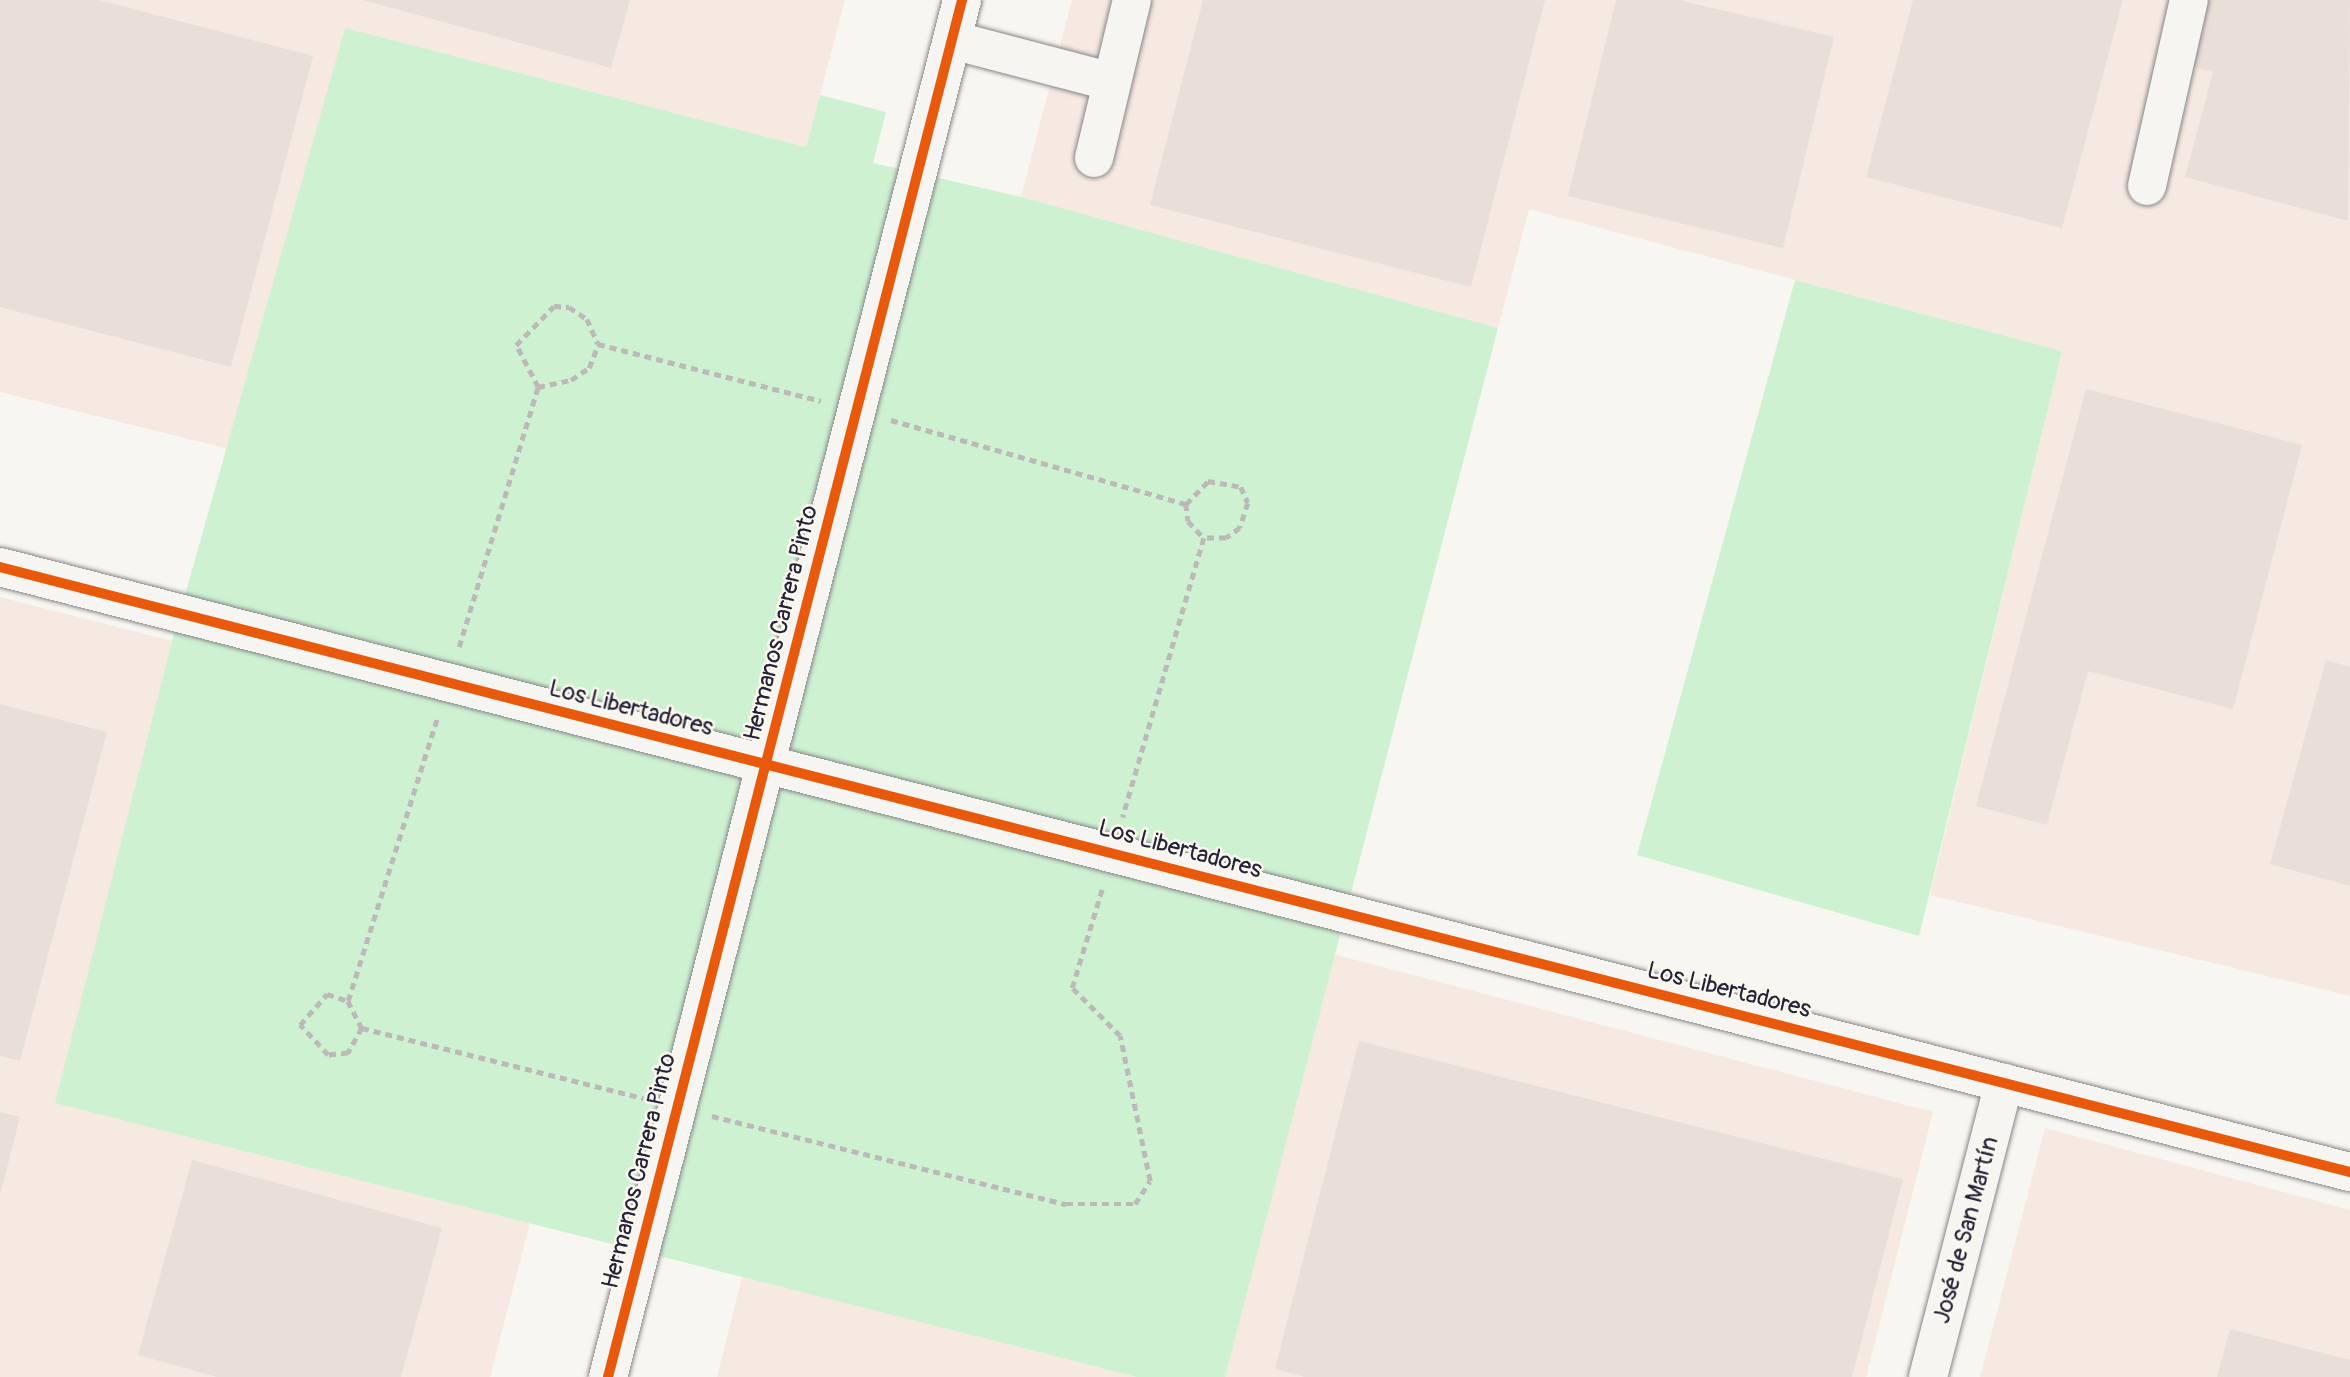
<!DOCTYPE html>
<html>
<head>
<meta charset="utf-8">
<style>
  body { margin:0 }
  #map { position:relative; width:2350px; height:1377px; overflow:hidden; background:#f8f6f0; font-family:Pangolin,sans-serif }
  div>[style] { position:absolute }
  .built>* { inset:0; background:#f5e9e1 }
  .green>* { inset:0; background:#cdf1d1 }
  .building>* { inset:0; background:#eaded9 }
  .path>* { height:4.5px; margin-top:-2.25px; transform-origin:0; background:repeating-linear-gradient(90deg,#bcbab9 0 7px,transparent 0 12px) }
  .roads { filter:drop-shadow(0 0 2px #878688) drop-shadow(0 0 2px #878688) }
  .minor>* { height:38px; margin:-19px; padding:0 19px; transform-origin:19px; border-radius:19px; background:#f6f5f1 }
  .cycleway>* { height:10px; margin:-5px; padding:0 5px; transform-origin:5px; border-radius:5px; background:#e8590c }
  span { translate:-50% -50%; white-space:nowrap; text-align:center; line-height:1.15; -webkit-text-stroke:5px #fbf7ec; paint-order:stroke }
  .street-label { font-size:24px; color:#22223b }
</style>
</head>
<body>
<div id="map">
  <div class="built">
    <div style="clip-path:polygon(0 0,845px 0,806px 147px,345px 28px,229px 449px,0 392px)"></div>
    <div style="clip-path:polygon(1072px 0,2350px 0,2350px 996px,1930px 895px,2062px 351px,1529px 209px,1498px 328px,1021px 197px)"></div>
    <div style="clip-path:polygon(0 597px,172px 641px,56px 1103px,530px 1223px,490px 1377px,0 1377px)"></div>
    <div style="clip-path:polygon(1333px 954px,1933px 1112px,1866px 1377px,1225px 1377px)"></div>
    <div style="clip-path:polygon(2045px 1128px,2350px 1210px,2350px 1377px,1980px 1377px)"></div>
    <div style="clip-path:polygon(742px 1277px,1137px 1377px,717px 1377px)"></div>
  </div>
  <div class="green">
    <div style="clip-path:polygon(345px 28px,806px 147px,820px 95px,886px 112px,873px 163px,1021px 197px,1498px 328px,1225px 1377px,1137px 1377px,55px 1103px,172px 641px)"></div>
    <div style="clip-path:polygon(1795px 280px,2062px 351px,1919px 936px,1637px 855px)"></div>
  </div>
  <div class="building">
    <div style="clip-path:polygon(0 0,99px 0,313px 56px,231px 367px,0 307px)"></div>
    <div style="clip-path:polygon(363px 0,630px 0,611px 68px)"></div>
    <div style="clip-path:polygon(1203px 0,1545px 0,1471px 287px,1150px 205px)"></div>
    <div style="clip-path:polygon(1616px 0,1679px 0,1834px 37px,1783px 248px,1568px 196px)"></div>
    <div style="clip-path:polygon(1913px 0,2123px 0,2062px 228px,1866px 177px)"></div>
    <div style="clip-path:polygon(2207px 0,2350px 0,2348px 221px,2185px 177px,2213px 72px,2189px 66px)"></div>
    <div style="clip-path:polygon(2086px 389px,2302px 445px,2233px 709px,2088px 671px,2047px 825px,1976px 806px)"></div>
    <div style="clip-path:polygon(2326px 660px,2350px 667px,2350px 886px,2270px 864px)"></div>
    <div style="clip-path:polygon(0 704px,107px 732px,20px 1061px,0 1056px)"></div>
    <div style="clip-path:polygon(1359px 1041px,1903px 1179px,1852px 1377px,1305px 1377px,1275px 1369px)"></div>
    <div style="clip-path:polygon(0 1112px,20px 1117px,1px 1191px,0 1191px)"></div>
    <div style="clip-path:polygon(192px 1160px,442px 1228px,401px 1377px,217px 1377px,138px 1355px)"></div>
    <div style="clip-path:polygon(2230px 1329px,2350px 1360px,2350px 1377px,2217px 1377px)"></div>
  </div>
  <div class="path">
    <div style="left:538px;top:387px;width:34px;rotate:-12deg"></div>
    <div style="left:571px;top:380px;width:22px;rotate:-34deg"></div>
    <div style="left:589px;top:368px;width:26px;rotate:-69deg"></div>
    <div style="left:891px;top:420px;width:307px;rotate:15.9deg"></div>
    <div style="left:1186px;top:504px;width:32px;rotate:-46deg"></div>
    <div style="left:1208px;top:481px;width:34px;rotate:10deg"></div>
    <div style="left:1241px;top:487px;width:17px;rotate:66deg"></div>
    <div style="left:1248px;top:503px;width:26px;rotate:108deg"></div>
    <div style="left:1240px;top:528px;width:17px;rotate:144deg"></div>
    <div style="left:1226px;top:538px;width:22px;rotate:180deg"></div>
    <div style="left:1204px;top:538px;width:291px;rotate:106.2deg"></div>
    <div style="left:1186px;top:504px;width:17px;rotate:83deg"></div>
    <div style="left:1188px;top:521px;width:23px;rotate:47deg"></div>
    <div style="left:459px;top:647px;width:272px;rotate:-73.1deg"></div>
    <div style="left:538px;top:387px;width:47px;rotate:-117.6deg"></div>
    <div style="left:516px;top:345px;width:54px;rotate:-45.7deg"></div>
    <div style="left:554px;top:306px;width:15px;rotate:4deg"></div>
    <div style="left:569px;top:307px;width:22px;rotate:34deg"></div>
    <div style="left:587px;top:319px;width:27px;rotate:66deg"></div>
    <div style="left:598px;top:344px;width:230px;rotate:14.3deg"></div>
    <div style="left:348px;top:1001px;width:30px;rotate:63deg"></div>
    <div style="left:362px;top:1028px;width:29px;rotate:119deg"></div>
    <div style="left:348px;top:1053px;width:20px;rotate:174deg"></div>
    <div style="left:328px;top:1055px;width:41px;rotate:-133deg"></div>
    <div style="left:300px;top:1025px;width:41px;rotate:-48.9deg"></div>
    <div style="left:327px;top:994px;width:22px;rotate:18deg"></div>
    <div style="left:348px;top:1001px;width:296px;rotate:-72.5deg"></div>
    <div style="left:362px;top:1028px;width:290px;rotate:14deg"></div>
    <div style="left:712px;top:1116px;width:365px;rotate:14deg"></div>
    <div style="left:1066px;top:1204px;width:69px"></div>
    <div style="left:1135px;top:1204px;width:27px;rotate:-57deg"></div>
    <div style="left:1150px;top:1181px;width:148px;rotate:-101.7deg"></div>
    <div style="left:1120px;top:1036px;width:68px;rotate:-135deg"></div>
    <div style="left:1072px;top:988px;width:103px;rotate:-73.1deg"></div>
  </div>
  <div class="roads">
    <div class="minor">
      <div style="left:952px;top:40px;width:165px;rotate:14.7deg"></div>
      <div style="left:1094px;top:158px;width:163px;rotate:-76.5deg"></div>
      <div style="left:2147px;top:186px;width:191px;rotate:-77.3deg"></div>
      <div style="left:0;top:567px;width:2427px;rotate:14.44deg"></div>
      <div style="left:608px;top:1377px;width:1422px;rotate:-75.58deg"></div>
      <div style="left:1928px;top:1377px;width:304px;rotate:-75.5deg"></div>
    </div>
  </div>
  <div class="cycleway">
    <div style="left:0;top:567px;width:2427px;rotate:14.44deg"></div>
    <div style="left:608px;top:1377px;width:1422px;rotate:-75.58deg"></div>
  </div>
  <div class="street-label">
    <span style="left:781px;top:623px;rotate:-76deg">Hermanos Carrera Pinto</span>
    <span style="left:631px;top:708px;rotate:14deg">Los Libertadores</span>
    <span style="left:1180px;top:849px;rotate:15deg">Los Libertadores</span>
    <span style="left:1729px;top:990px;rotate:14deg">Los Libertadores</span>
    <span style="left:639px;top:1171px;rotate:-76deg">Hermanos Carrera Pinto</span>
    <span style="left:1966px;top:1230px;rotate:-75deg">José de San Martín</span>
  </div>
</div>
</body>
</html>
